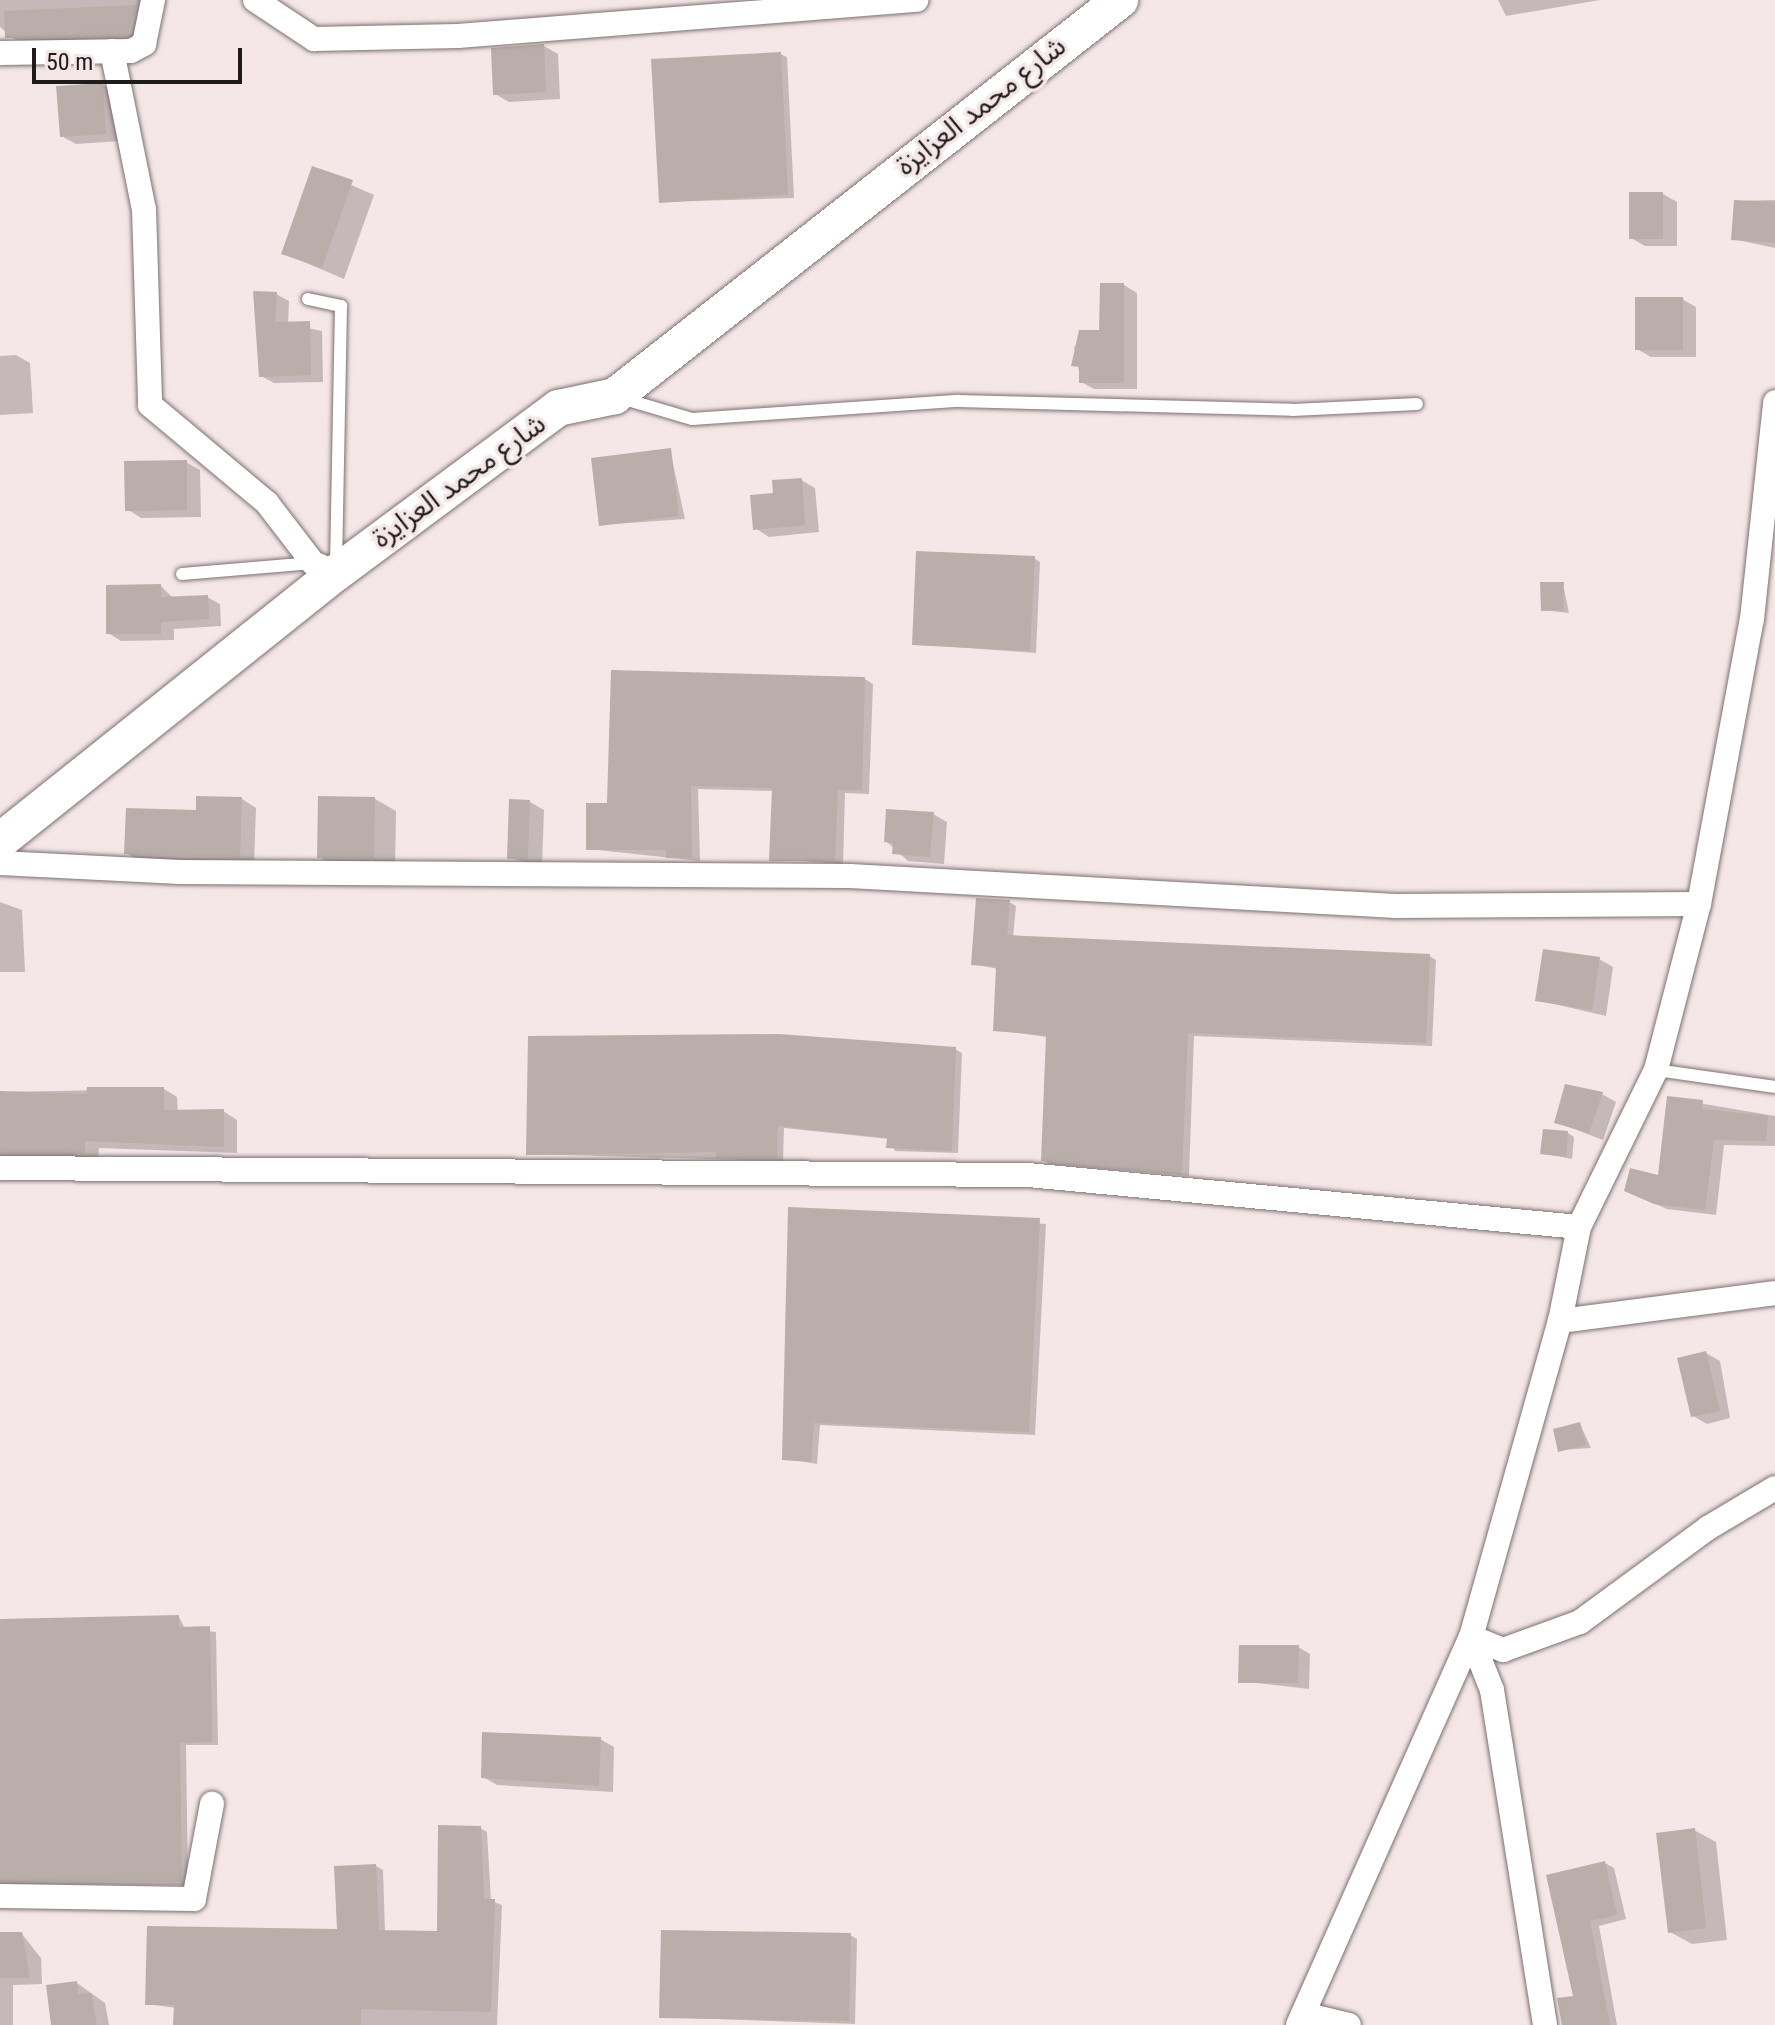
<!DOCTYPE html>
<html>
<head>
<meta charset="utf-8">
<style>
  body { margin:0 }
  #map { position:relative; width:1775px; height:2025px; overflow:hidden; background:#f5e7e8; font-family:"Roboto Condensed","Noto Sans Arabic",sans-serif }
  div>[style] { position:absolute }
  .shadow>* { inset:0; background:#0003 }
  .building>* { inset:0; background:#baaeaa }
  .roads { filter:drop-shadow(0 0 2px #7c7070) drop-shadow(0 0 2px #7c7070) }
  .lane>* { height:12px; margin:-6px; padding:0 6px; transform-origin:6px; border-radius:6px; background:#fff }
  .street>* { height:24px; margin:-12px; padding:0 12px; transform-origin:12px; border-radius:12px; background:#fff }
  .secondary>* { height:36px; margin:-18px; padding:0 18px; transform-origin:18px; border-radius:18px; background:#fff }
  span { translate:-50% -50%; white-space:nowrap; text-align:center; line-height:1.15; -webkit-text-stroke:7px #f5e7e8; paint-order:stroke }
  .street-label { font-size:28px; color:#201b1b }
  .scale { position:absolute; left:32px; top:48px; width:210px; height:36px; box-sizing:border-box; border:4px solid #201b1b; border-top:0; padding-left:10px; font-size:24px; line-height:28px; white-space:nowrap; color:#201b1b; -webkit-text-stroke:6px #f5e7e8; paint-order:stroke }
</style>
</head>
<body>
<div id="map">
  <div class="shadow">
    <div style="clip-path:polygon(0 0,161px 0,144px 44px,23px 46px,0 27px)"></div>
    <div style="clip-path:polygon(1498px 0,1600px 0,1506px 16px)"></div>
    <div style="clip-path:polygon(544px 46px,558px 54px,560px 99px,509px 102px,495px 94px)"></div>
    <div style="clip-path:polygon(780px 54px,787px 57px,794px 198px,661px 202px)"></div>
    <div style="clip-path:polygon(103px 85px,117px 93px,120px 141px,76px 144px,61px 136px)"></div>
    <div style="clip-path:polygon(313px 168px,374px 195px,344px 279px,283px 253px)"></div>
    <div style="clip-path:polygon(1663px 194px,1677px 202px,1677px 246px,1645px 246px,1631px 238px)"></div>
    <div style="clip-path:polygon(1775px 200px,1775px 248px,1733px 239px,1736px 201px)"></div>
    <div style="clip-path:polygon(1124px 285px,1137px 293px,1137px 389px,1094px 389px,1081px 382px,1074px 347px,1101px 332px)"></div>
    <div style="clip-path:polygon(276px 294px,289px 301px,288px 324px,322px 331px,323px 382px,274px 383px,261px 376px)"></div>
    <div style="clip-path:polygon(1682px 299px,1696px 307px,1696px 357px,1651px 357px,1637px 349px)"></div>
    <div style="clip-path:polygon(16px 355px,30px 363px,33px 413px,0 415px,0 356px)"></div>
    <div style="clip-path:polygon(670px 450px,685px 519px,601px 525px)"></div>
    <div style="clip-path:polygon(186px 462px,200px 470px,201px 517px,141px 518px,127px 509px)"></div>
    <div style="clip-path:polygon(801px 480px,815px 488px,819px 532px,769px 537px,755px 528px)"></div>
    <div style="clip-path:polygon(1034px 558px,1040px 562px,1036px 653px,914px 644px)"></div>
    <div style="clip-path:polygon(1563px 584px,1569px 613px,1543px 610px)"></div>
    <div style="clip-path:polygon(161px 586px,174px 599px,207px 597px,220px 604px,221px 626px,174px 629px,174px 640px,121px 641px,108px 633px)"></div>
    <div style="clip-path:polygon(865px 679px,873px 684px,869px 794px,845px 793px,843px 864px,771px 859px,774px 791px,698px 789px,700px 861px,588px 849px,609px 805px)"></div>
    <div style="clip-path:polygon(242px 799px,256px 808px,254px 864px,140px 861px,126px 853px)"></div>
    <div style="clip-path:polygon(375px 799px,396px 811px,395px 869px,341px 869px,319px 857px)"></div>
    <div style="clip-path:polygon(530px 802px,544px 810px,542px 866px,509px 858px)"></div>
    <div style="clip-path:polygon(933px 814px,947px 822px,944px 864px,908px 861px,886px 841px)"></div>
    <div style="clip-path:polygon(0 902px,22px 910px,25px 972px,0 972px)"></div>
    <div style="clip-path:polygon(1009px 902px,1016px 906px,1013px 937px,1429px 956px,1436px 960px,1432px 1046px,1194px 1036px,1189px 1176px,1049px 1164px,1043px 1160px,1047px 1037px,995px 1030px,998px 969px,973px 964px)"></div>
    <div style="clip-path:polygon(1599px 959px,1613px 967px,1606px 1016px,1537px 1000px)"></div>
    <div style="clip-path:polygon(955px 1049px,962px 1053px,958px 1153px,895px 1151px,889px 1139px,784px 1128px,783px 1161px,528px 1154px)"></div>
    <div style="clip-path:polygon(164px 1089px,177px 1097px,178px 1112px,223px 1111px,237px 1120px,237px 1153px,99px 1148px,98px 1161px,0 1164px,0 1092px)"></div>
    <div style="clip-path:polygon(1602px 1094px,1616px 1102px,1603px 1140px,1556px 1122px)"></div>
    <div style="clip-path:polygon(1669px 1098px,1775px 1116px,1775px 1146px,1724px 1145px,1716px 1215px,1667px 1209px,1637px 1196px,1660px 1178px)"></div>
    <div style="clip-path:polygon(1568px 1133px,1574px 1137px,1572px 1159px,1542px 1153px)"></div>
    <div style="clip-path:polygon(790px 1209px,1046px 1224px,1035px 1435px,820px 1425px,817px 1464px,784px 1458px)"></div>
    <div style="clip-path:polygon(1706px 1353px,1720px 1361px,1730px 1418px,1707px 1424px,1693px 1416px)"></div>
    <div style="clip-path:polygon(1580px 1424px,1591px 1448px,1560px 1450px)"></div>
    <div style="clip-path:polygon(179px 1617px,185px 1629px,216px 1632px,218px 1745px,186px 1745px,188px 1885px,0 1884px,0 1621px)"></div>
    <div style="clip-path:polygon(1298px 1647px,1310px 1654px,1309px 1689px,1240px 1681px)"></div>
    <div style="clip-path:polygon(600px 1739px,614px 1747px,613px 1792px,497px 1785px,483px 1777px)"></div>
    <div style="clip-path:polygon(480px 1828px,487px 1832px,491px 1901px,502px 1905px,497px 2025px,175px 2025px,176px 2008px,147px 2004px,339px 1932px,376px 1866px,383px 1870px,385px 1932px,439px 1934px)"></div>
    <div style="clip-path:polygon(1694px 1830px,1716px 1842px,1727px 1940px,1692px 1944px,1670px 1932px)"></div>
    <div style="clip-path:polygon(1605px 1863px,1614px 1868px,1626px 1919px,1599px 1926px,1617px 2025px,1564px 2025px,1575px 1997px,1549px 1876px)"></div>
    <div style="clip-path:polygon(0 1934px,22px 1934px,41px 1958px,42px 1984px,13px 1985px,13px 2025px,0 2025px)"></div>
    <div style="clip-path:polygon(850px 1935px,857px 1939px,855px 2024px,661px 2017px)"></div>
    <div style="clip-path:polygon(77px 1983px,105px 2003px,109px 2025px,53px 2025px)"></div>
  </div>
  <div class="building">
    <div style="clip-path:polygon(137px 5px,127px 36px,5px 38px,4px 11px)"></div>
    <div style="clip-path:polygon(544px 44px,546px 92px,493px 95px,491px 48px)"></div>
    <div style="clip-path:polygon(781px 52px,788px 195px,659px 203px,651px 59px)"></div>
    <div style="clip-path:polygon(103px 83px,106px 134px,60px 137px,56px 86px)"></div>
    <div style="clip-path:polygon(312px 166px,353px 180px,322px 268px,281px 254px)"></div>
    <div style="clip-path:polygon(1629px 192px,1663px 192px,1663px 239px,1629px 239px)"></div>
    <div style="clip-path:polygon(1734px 200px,1775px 202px,1775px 243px,1731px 240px)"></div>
    <div style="clip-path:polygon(1100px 283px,1124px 283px,1124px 383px,1079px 383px,1079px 367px,1071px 366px,1079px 330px,1099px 330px)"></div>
    <div style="clip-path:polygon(253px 291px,277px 292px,275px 322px,310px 321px,311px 375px,259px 377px)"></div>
    <div style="clip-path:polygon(1635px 297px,1683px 297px,1683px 350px,1635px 350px)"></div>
    <div style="clip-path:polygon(671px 448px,679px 516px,599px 526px,591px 458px)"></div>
    <div style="clip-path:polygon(187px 460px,187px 510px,125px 511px,124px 461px)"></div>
    <div style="clip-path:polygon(802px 478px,805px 525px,753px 530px,750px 495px,773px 493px,772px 480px)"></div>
    <div style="clip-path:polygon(916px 551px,1035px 556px,1030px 651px,912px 645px)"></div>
    <div style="clip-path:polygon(1540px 582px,1564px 582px,1563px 610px,1541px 611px)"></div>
    <div style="clip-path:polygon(161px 584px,161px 597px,208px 595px,209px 619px,161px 622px,161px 634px,106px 634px,106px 585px)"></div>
    <div style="clip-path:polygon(611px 670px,865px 677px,862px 790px,838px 790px,835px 861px,769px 861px,772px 788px,691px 786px,692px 858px,666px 858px,666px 850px,586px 850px,586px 803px,607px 803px)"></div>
    <div style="clip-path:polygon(196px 796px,242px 797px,240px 857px,124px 854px,126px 808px,196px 810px)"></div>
    <div style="clip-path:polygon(318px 796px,375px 797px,374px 858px,317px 858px)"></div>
    <div style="clip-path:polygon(509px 799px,530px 800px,528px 859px,507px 859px)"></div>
    <div style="clip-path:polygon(886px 809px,934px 812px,930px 857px,892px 854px,893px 843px,884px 842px)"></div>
    <div style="clip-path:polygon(976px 898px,1010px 900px,1007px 935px,1430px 954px,1426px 1043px,1188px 1033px,1182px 1174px,1041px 1161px,1046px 1035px,993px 1031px,996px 967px,971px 965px)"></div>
    <div style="clip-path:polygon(1543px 949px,1600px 957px,1592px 1010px,1535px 1001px)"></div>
    <div style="clip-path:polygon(779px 1034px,956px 1047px,952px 1151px,886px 1148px,887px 1138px,778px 1126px,777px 1158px,716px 1158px,716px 1152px,526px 1155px,528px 1036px)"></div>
    <div style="clip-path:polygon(1565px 1084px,1603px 1092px,1589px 1133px,1554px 1123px)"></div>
    <div style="clip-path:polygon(87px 1087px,164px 1087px,164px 1110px,224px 1109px,224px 1147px,85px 1141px,85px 1154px,0 1153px,0 1091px,86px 1094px)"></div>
    <div style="clip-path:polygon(1667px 1096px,1703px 1100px,1702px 1109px,1768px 1116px,1766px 1141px,1714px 1140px,1705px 1210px,1654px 1204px,1624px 1191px,1630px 1168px,1658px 1175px)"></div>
    <div style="clip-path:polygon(1543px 1129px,1568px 1131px,1566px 1157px,1540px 1154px)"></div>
    <div style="clip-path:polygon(788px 1207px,1040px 1218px,1029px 1432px,814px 1423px,811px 1462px,782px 1460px)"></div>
    <div style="clip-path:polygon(1706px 1351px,1720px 1411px,1691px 1417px,1677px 1358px)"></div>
    <div style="clip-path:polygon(1580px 1422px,1586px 1445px,1558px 1452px,1553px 1429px)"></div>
    <div style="clip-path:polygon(179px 1615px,179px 1627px,210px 1626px,212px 1722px,212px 1742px,180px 1743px,182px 1882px,0 1881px,0 1619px)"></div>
    <div style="clip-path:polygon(1239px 1645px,1299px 1645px,1298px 1683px,1238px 1683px)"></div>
    <div style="clip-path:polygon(482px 1732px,601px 1737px,599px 1786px,481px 1778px)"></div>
    <div style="clip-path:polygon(438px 1825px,481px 1826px,484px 1899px,495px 1899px,491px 2012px,361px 2009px,361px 2025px,173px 2025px,174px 2005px,145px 2005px,147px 1926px,337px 1929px,334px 1866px,376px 1864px,379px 1930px,437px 1931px)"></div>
    <div style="clip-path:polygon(1695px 1828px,1706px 1928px,1668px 1933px,1656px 1833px)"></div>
    <div style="clip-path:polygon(1605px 1861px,1617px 1915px,1590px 1921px,1610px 2025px,1562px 2025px,1557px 1998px,1573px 1996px,1546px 1875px)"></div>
    <div style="clip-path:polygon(661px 1930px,851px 1933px,849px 2021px,659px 2018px)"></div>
    <div style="clip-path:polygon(0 1932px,22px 1932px,30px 1978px,0 1978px)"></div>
    <div style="clip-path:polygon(77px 1981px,78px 1994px,91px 1993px,97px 2025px,51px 2025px,46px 1985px)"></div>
  </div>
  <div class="roads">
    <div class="lane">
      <div style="left:308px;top:299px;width:34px;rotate:12deg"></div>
      <div style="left:341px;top:306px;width:259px;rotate:91.1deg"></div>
      <div style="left:621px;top:398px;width:74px;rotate:16.5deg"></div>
      <div style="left:692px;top:419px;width:267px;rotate:-3.9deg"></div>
      <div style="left:958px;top:401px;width:335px;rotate:1.5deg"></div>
      <div style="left:1293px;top:410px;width:124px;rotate:-2.8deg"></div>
      <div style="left:182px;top:574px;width:131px;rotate:-4.8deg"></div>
      <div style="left:1656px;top:1070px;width:120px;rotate:8.1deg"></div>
    </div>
    <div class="street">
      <div style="left:255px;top:0;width:71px;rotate:33.5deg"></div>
      <div style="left:314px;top:39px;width:144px;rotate:-1.2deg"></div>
      <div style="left:458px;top:36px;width:460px;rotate:-4.5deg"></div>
      <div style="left:112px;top:51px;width:161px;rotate:78.6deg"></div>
      <div style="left:144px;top:209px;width:196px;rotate:88.2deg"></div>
      <div style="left:150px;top:405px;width:153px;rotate:39.9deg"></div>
      <div style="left:267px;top:503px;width:76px;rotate:52.5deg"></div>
      <div style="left:313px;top:563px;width:25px;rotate:23deg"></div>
      <div style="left:0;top:53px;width:131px;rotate:-0.9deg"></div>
      <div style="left:131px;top:51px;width:15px;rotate:-28deg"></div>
      <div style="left:144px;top:44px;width:45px;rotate:-78.4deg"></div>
      <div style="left:0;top:863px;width:180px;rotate:2.9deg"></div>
      <div style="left:180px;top:872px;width:670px;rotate:0.34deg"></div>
      <div style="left:850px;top:876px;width:546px;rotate:3.15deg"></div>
      <div style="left:1395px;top:906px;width:304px;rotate:-0.4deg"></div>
      <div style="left:0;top:1168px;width:1028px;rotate:0.39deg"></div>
      <div style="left:1028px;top:1175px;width:553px;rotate:5.39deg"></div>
      <div style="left:1560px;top:1321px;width:217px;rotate:-7.4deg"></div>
      <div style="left:1471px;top:1637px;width:57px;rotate:68.4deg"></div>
      <div style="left:1492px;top:1690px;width:339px;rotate:81deg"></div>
      <div style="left:1471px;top:1637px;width:35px;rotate:22deg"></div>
      <div style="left:1503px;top:1650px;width:82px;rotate:-20deg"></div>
      <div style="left:1580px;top:1622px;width:159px;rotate:-36.3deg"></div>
      <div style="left:1708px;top:1528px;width:78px;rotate:-30.8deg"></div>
      <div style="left:0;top:1896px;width:194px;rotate:0.9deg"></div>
      <div style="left:194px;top:1899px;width:97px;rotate:-79.3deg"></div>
      <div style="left:1303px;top:2014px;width:47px;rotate:13.4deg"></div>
      <div style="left:1298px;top:2025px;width:425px;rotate:-66deg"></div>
      <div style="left:1471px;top:1637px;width:328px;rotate:-74.3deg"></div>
      <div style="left:1560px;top:1321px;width:96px;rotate:-78.6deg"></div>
      <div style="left:1579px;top:1227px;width:175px;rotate:-63.9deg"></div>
      <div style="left:1656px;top:1070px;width:171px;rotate:-75.5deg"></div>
      <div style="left:1699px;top:904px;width:290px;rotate:-79.5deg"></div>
      <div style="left:1752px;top:619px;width:218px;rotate:-83.9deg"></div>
    </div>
    <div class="secondary">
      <div style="left:0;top:841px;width:430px;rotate:-38.6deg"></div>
      <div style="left:336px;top:573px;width:277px;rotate:-36.6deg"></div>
      <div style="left:558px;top:408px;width:58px;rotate:-11.9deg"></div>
      <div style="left:615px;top:396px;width:642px;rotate:-38.1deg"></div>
    </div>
  </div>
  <div class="street-label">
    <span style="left:981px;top:106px;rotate:-38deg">شارع محمد العزايزة</span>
    <span style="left:459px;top:481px;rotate:-36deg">شارع محمد العزايزة</span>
  </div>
  <div class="scale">50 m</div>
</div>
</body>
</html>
